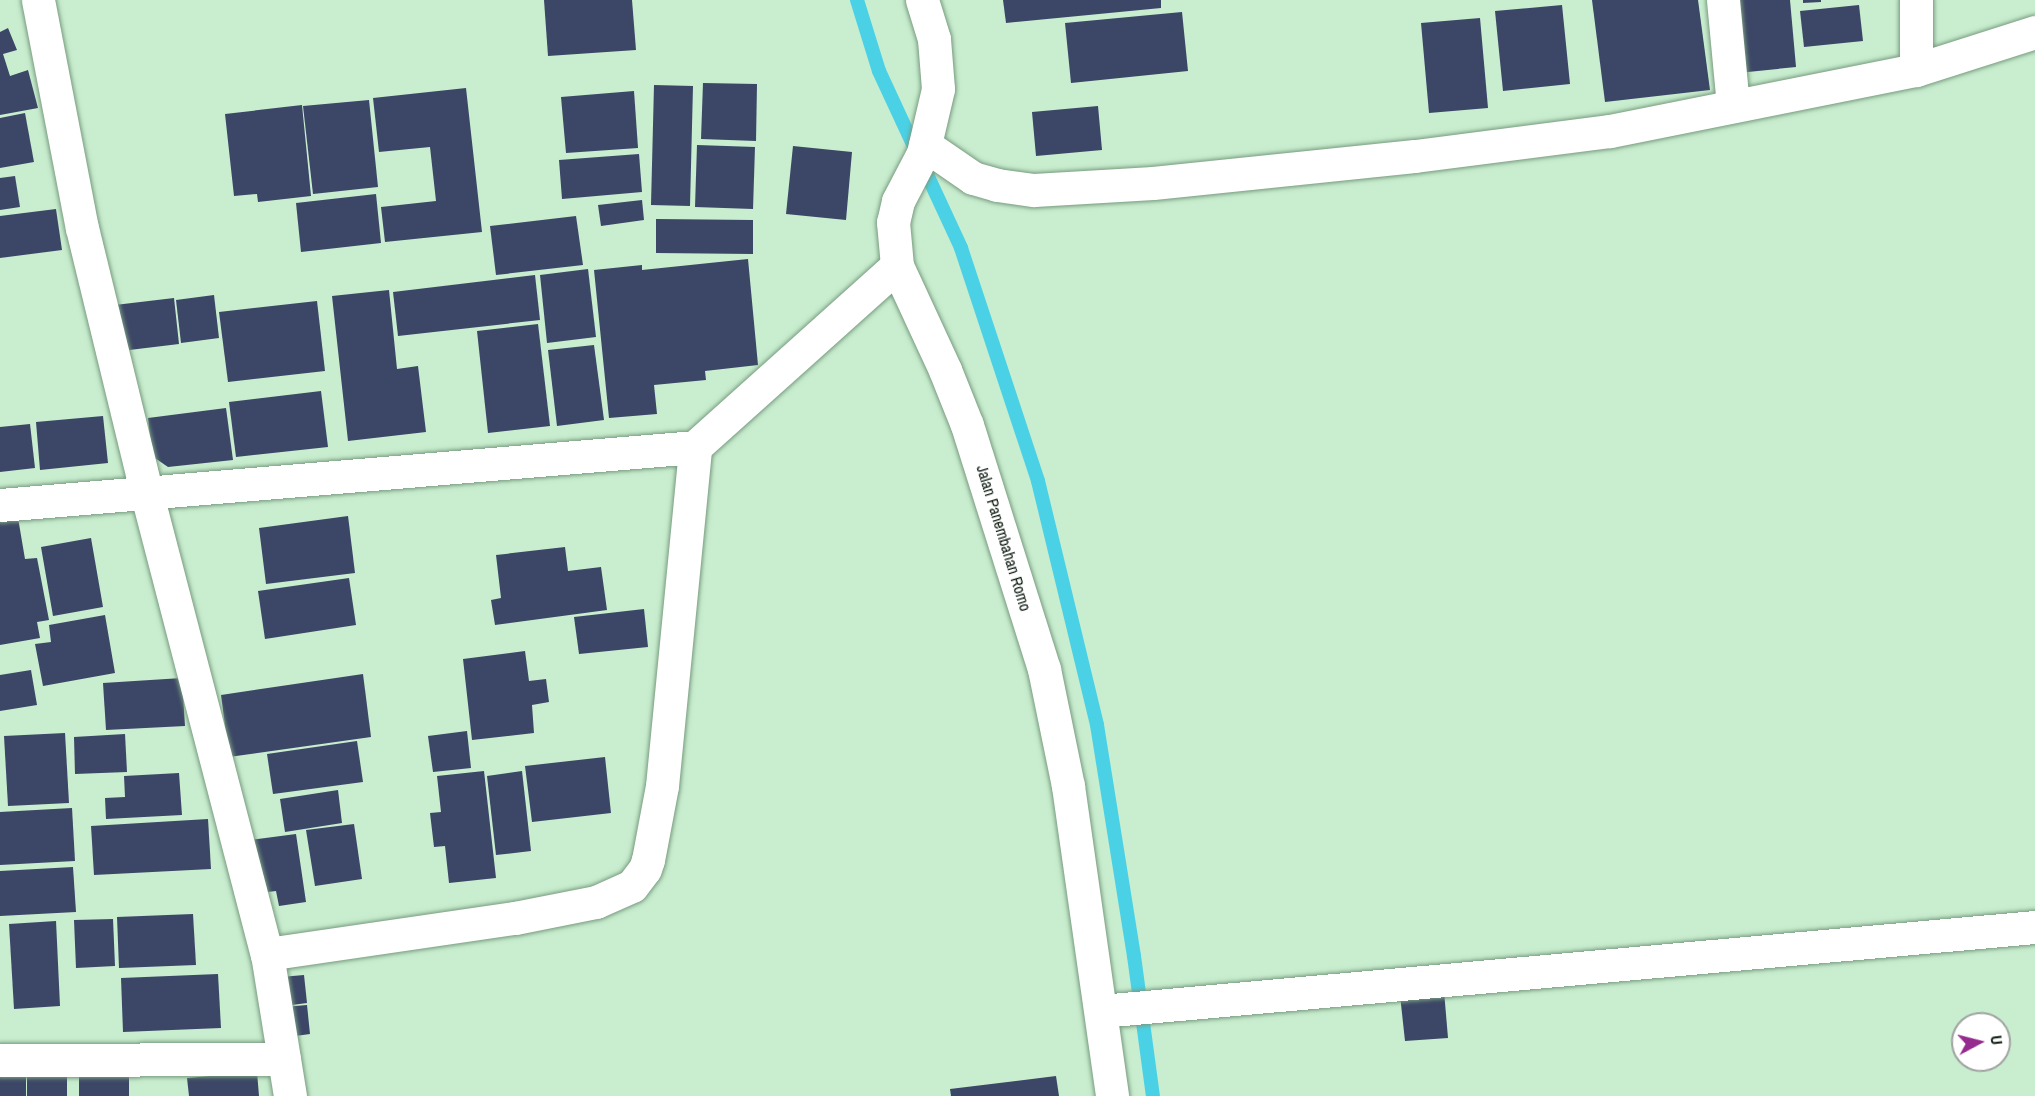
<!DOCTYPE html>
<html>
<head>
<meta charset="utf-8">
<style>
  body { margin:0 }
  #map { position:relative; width:2035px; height:1096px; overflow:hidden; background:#c8edcf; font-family:"Archivo Narrow",sans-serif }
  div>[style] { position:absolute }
  .stream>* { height:14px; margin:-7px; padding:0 7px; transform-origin:7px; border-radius:7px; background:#4ad1e6 }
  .building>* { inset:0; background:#3c4667 }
  .roads { filter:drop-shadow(0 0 2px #789b7f) drop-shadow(0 0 2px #789b7f) }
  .minor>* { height:33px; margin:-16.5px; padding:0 16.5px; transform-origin:16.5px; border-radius:16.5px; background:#fff }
  .tertiary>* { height:33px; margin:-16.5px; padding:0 16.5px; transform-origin:16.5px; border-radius:16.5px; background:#fff }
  span { translate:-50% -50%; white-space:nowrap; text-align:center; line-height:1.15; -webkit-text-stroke:6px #fff; paint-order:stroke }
  .street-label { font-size:16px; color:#0e1b11 }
  .north { position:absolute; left:1951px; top:1012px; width:60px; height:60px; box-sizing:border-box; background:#fff; border:2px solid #9fa4a0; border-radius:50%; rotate:83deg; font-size:16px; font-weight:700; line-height:24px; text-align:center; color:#0e1b11 }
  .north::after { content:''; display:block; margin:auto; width:21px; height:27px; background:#952b8f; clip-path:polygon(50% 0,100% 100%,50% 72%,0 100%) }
</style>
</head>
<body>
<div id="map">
  <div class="stream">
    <div style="left:857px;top:0;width:74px;rotate:72.8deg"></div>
    <div style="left:879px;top:71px;width:195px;rotate:65.1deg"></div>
    <div style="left:961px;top:248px;width:245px;rotate:71.7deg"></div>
    <div style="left:1038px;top:481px;width:251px;rotate:76.4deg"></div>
    <div style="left:1097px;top:725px;width:234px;rotate:80.9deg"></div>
    <div style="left:1134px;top:956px;width:141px;rotate:82.3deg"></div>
  </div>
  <div class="building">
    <div style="clip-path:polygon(544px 0,632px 0,636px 50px,548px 56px)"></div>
    <div style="clip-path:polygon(1003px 0,1161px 0,1161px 8px,1006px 23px)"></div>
    <div style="clip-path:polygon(1592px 0,1698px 0,1710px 90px,1605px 102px)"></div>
    <div style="clip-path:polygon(1731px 0,1790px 0,1796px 67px,1738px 73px)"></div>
    <div style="clip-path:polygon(1803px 0,1821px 0,1821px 2px,1803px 3px)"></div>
    <div style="clip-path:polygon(1562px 5px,1570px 84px,1503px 91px,1495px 11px)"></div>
    <div style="clip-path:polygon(1859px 5px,1863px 41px,1804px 47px,1800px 11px)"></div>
    <div style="clip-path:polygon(1182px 12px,1188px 71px,1071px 83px,1065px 23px)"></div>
    <div style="clip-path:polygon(1480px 18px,1488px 108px,1429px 113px,1421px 23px)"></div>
    <div style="clip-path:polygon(8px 28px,17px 50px,3px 54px,10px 76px,28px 70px,38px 108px,0 115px,0 32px)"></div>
    <div style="clip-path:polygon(703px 83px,757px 84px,756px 141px,701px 139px)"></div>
    <div style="clip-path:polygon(654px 85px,693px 86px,690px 206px,651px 205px)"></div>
    <div style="clip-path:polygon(466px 88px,482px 232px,385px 242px,381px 207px,436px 201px,430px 147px,379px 152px,373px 98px)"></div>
    <div style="clip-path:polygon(634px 91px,638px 148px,566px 153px,561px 97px)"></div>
    <div style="clip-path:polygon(369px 100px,378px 187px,313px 194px,303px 106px)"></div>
    <div style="clip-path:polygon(302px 105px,311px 196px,258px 202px,257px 194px,234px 196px,225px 114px)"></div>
    <div style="clip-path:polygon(1098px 106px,1102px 150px,1036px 156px,1032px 112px)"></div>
    <div style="clip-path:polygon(25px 113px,34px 162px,0 168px,0 118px)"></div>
    <div style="clip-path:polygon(697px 145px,755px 147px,753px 209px,695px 207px)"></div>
    <div style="clip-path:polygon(793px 146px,852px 152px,846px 220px,786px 214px)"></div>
    <div style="clip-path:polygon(639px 154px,642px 192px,562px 199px,559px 160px)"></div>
    <div style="clip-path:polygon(15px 176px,20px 207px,0 210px,0 178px)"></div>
    <div style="clip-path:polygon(376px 194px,381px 243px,301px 252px,296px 203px)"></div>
    <div style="clip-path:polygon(642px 200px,644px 220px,601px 226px,598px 205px)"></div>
    <div style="clip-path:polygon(56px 209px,62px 250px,0 258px,0 216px)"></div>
    <div style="clip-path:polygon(576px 216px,583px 265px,496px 275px,490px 226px)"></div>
    <div style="clip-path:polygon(656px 219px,753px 220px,753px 254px,656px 253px)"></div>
    <div style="clip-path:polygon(748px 259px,758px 365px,705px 371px,706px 380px,654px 385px,657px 414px,609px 418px,594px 270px,642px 265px,642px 270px)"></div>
    <div style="clip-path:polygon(588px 269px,596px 337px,547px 343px,540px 275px)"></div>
    <div style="clip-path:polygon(535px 275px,540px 320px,398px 336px,393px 292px)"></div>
    <div style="clip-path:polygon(389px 290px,397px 369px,418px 366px,426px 432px,348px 441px,332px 296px)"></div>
    <div style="clip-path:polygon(214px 295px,219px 338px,181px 343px,176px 300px)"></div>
    <div style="clip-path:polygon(174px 298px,179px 344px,121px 351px,115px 305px)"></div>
    <div style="clip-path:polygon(317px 301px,325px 371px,228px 382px,219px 312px)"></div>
    <div style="clip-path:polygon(538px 324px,550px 426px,488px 433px,477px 331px)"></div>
    <div style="clip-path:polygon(594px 345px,604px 420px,557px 426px,548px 350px)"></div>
    <div style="clip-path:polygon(321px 391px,328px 447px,236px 457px,229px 402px)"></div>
    <div style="clip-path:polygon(226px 408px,233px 460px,168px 467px,152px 456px,148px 418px)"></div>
    <div style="clip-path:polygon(103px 416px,108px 463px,40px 470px,36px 422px)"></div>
    <div style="clip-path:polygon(30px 424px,35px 468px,0 472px,0 427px)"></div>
    <div style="clip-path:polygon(17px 512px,25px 559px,37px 558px,49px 620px,37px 622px,40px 638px,0 645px,0 515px)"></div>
    <div style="clip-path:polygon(348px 516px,355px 573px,266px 584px,259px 528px)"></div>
    <div style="clip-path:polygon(91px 538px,103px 607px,53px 616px,41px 547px)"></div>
    <div style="clip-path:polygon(565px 547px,568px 571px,601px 567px,607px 610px,495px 625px,491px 600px,501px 598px,496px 555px)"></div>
    <div style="clip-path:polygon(349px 578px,356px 625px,265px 639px,258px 591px)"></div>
    <div style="clip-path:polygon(644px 609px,648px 647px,579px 654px,574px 617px)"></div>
    <div style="clip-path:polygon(105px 615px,115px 673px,43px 686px,35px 644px,51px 642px,49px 625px)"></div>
    <div style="clip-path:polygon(525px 651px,529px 681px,546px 679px,549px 702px,532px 705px,534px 733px,472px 740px,463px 659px)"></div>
    <div style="clip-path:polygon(31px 670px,37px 705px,0 711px,0 675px)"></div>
    <div style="clip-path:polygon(363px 674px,371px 737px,229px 757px,221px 695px)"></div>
    <div style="clip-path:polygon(182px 678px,185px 726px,106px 730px,103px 683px)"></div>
    <div style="clip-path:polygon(467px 731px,471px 768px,433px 772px,428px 736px)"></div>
    <div style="clip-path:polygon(65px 733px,69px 803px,8px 806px,4px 736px)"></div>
    <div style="clip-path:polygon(125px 734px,127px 772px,75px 774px,74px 737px)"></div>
    <div style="clip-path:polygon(357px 741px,363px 782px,273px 794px,267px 754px)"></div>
    <div style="clip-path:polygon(605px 757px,611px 813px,532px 822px,525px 766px)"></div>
    <div style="clip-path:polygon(484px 771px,496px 878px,449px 883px,445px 846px,434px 847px,430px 813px,441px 812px,437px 776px)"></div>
    <div style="clip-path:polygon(522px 771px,531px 851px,496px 855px,487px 776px)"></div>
    <div style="clip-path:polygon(179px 773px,182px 815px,106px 819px,105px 798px,125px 797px,124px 776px)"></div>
    <div style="clip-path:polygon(338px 790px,342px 823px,285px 832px,280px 799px)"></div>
    <div style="clip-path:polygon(72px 808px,75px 861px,0 865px,0 812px)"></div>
    <div style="clip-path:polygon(208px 819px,211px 869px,94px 875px,91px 826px)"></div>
    <div style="clip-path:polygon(354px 824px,362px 879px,315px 886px,306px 830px)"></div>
    <div style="clip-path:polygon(296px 834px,306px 902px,279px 906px,276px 891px,259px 893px,243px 841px)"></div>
    <div style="clip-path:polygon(73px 867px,76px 912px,0 916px,0 871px)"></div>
    <div style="clip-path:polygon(193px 914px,196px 965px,119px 968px,117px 917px)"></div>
    <div style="clip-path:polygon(113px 919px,115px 966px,76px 968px,74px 920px)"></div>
    <div style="clip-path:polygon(56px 921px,60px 1006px,14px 1009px,9px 924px)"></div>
    <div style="clip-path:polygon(218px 974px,221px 1028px,123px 1032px,121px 978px)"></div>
    <div style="clip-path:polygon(304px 975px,307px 1003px,284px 1006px,281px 977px)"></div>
    <div style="clip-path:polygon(1444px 991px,1448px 1038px,1405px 1041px,1400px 995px)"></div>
    <div style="clip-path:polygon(307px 1005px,310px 1034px,288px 1037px,284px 1007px)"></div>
    <div style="clip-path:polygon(0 1066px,26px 1066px,26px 1096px,0 1096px)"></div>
    <div style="clip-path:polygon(67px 1070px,67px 1096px,27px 1096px,27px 1071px)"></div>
    <div style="clip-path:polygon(129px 1071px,129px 1096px,79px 1096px,79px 1072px)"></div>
    <div style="clip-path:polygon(257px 1072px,259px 1096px,189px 1096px,187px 1078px)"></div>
    <div style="clip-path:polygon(1056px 1076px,1059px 1096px,951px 1096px,950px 1089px)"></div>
  </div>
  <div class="roads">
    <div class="minor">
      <div style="left:38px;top:0;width:232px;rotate:79.1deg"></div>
      <div style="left:82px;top:228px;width:271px;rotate:76.3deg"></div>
      <div style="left:146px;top:491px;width:479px;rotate:75.4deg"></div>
      <div style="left:267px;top:954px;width:144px;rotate:80.8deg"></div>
      <div style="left:1723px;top:0;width:106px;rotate:84.6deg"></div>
      <div style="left:1916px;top:0;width:70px;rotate:90deg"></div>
      <div style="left:925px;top:145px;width:58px;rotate:34.5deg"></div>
      <div style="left:973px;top:178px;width:25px;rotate:16deg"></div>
      <div style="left:997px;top:185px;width:37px;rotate:8deg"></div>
      <div style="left:1034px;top:190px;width:119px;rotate:-3.4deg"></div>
      <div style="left:1153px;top:183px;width:263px;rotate:-5.9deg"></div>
      <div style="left:1415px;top:156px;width:197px;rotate:-7.3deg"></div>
      <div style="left:1610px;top:131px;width:312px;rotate:-11.3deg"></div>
      <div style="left:1916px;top:70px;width:125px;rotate:-17.7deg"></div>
      <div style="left:0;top:505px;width:697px;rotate:-4.77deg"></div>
      <div style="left:267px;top:954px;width:251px;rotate:-8.3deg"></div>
      <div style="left:515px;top:918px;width:83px;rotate:-11.2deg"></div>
      <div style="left:596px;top:902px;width:39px;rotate:-24deg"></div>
      <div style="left:632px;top:886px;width:21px;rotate:-53deg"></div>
      <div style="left:645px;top:869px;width:9px;rotate:-72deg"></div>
      <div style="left:648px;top:860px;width:75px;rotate:-79.3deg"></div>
      <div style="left:662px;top:786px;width:341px;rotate:-84.4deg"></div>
      <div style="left:695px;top:447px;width:271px;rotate:-41.9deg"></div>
      <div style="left:1101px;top:1011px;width:938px;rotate:-5.14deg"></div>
      <div style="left:0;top:1060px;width:284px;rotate:-0.2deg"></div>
    </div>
    <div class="tertiary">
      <div style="left:922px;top:0;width:41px;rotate:72.9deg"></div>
      <div style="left:934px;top:39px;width:50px;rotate:85.4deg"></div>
      <div style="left:938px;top:89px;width:66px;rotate:103.2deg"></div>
      <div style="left:923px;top:153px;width:54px;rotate:117.5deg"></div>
      <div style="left:898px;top:201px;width:22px;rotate:103deg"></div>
      <div style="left:893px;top:222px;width:44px;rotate:84.8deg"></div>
      <div style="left:897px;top:266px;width:115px;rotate:65.2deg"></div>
      <div style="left:945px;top:370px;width:59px;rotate:68.2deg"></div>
      <div style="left:967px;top:425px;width:256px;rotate:72.5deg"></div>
      <div style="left:1044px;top:669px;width:119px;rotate:78.4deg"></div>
      <div style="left:1068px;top:786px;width:313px;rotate:81.9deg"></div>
    </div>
  </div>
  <div class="street-label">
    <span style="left:1004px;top:538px;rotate:73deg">Jalan Panembahan Romo</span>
  </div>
  <div class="north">U</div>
</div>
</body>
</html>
